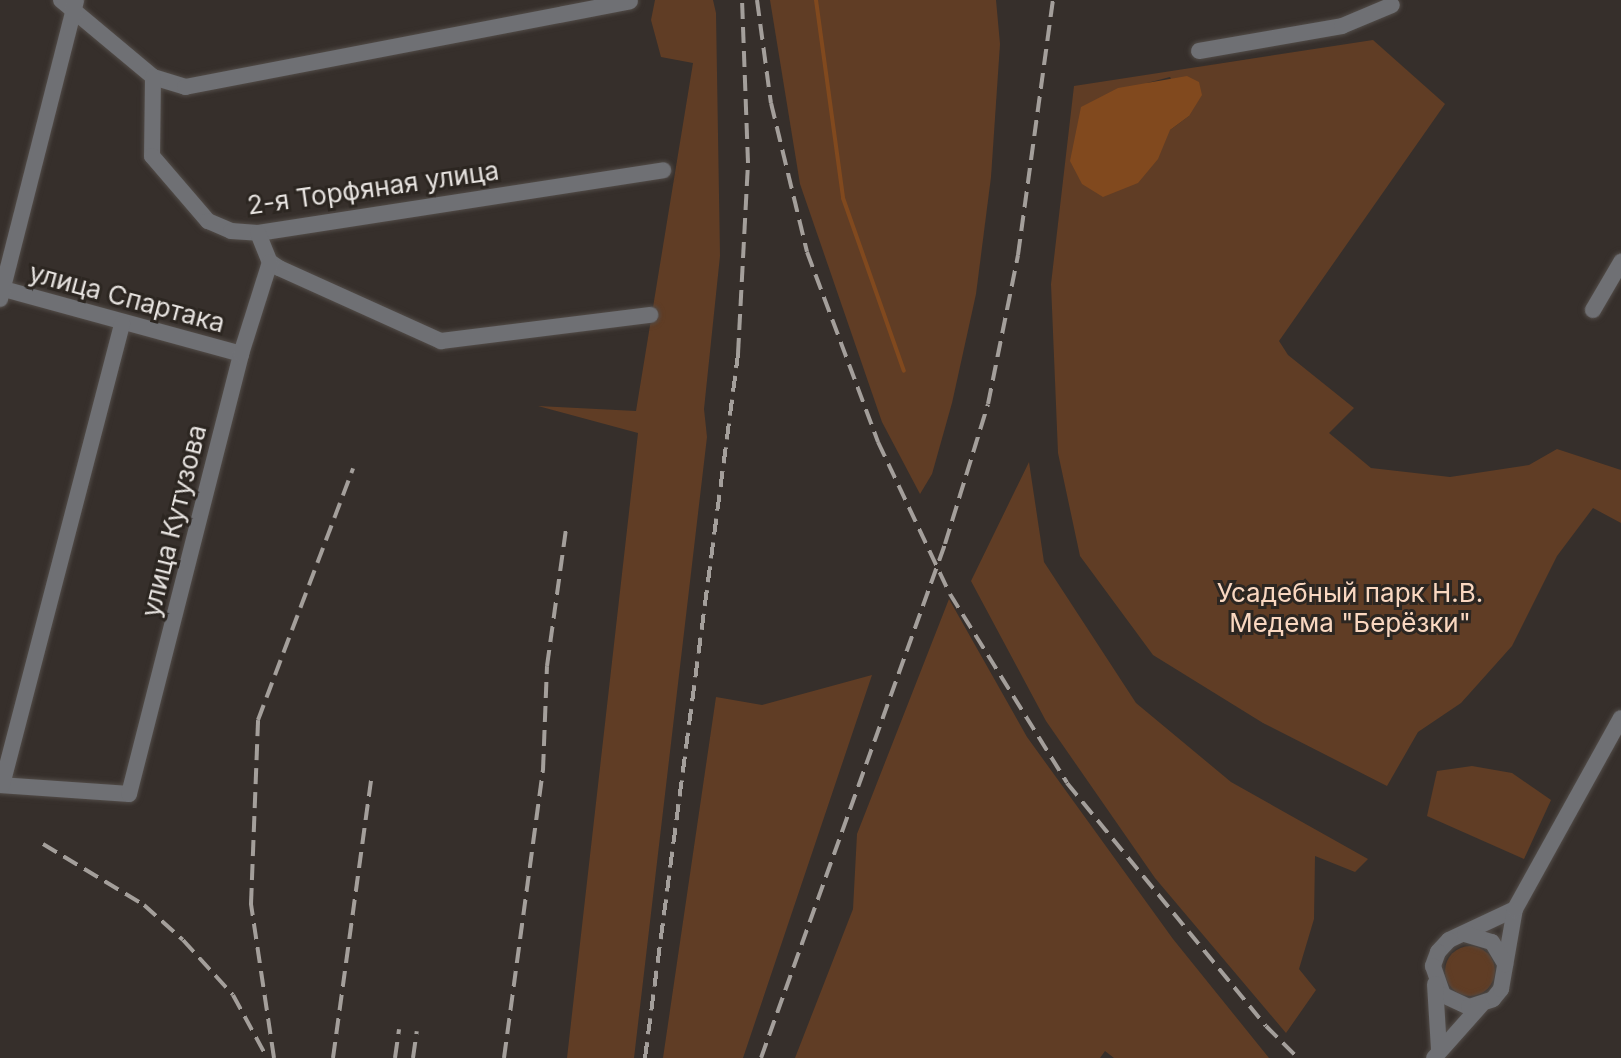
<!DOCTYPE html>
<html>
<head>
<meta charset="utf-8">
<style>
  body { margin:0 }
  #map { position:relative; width:1621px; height:1058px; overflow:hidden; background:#362f2b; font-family:Inter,sans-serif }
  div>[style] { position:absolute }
  .green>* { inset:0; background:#603d25 }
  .round { border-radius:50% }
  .water>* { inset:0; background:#81491e }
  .stream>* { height:4px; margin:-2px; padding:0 2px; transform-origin:2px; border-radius:2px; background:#81491e }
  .roads { filter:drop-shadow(0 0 2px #524c48) drop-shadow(0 0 2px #524c48) }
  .minor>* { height:16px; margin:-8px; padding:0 8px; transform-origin:8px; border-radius:8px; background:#6f7074 }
  .rail>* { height:4px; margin-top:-2px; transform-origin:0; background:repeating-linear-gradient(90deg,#a49f9b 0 16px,transparent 0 24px) }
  span { translate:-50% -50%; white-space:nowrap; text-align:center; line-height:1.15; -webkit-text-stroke:6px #2c2621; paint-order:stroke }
  .street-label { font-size:26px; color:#e6e2df }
  .park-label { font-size:26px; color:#f9d7c0 }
</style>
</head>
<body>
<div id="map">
  <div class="green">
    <div style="clip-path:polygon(655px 0,713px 0,716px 13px,720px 256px,704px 409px,707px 437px,634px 1058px,567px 1058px,638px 433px,538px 406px,636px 411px,693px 63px,661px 57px,651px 20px)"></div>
    <div style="clip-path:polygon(770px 0,996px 0,1000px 44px,991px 177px,976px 294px,952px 403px,932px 474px,920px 494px,882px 422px,800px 184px)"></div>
    <div style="clip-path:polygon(evenodd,1373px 40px,1445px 104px,1279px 341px,1288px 355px,1354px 408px,1329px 433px,1371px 468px,1450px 477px,1529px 465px,1557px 449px,1621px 470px,1621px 523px,1593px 508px,1557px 556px,1512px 646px,1461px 703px,1418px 732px,1387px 786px,1263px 723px,1153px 655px,1080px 556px,1058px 453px,1051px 284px,1074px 86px,1373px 40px,1170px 77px,1189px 116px,1170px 130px,1147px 83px,1170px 77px)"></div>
    <div style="clip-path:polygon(1029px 462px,1044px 562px,1136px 703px,1231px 782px,1368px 859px,1355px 872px,1315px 856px,1314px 919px,1299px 969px,1316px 990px,1286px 1033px,1155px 878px,1046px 721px,971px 581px)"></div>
    <div style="clip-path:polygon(949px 599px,1027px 737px,1173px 939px,1269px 1058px,1114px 1058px,1105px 1051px,1100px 1058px,795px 1058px,853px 909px,857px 834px)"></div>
    <div style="clip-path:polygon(872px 675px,743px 1058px,663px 1058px,716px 697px,762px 705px)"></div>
    <div style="clip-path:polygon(1472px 766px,1512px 773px,1551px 800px,1524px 859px,1427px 816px,1437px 771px)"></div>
    <div class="round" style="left:1445px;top:946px;width:50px;height:50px"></div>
  </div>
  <div class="water">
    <div style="clip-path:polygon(1187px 76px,1199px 82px,1202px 95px,1189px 116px,1170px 130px,1158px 159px,1138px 183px,1103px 197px,1082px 184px,1070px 161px,1081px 107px,1118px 88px)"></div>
  </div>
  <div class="stream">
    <div style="left:816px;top:0;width:200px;rotate:82.2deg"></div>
    <div style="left:843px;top:198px;width:183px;rotate:70.6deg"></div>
  </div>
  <div class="roads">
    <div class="minor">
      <div style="left:61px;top:0;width:120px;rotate:39.9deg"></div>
      <div style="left:153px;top:77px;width:34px;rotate:17deg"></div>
      <div style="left:185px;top:87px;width:453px;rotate:-10.9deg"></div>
      <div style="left:1199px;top:51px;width:145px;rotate:-9.9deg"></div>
      <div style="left:1342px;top:26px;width:54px;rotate:-22.8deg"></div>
      <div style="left:153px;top:77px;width:79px;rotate:90.7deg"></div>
      <div style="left:152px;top:156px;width:86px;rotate:49.3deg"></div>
      <div style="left:208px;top:221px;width:25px;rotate:23deg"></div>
      <div style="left:231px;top:231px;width:27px;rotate:4deg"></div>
      <div style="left:258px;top:233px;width:410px;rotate:-8.8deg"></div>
      <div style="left:258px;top:233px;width:31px;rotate:68deg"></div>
      <div style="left:270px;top:262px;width:11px;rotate:34deg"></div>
      <div style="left:279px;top:268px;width:178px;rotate:24.3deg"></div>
      <div style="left:441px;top:341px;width:211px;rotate:-7.1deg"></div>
      <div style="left:0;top:288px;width:250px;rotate:15.3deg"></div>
      <div style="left:0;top:299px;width:308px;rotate:-75.7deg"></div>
      <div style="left:1593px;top:310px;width:56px;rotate:-59.7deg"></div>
      <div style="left:0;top:785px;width:129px;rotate:4deg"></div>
      <div style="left:129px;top:794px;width:454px;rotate:-75.7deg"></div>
      <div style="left:241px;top:354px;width:96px;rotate:-72.5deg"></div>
      <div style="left:2px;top:785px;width:477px;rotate:-75.4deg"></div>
      <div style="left:1515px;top:909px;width:73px;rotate:154.8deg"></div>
      <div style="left:1449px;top:940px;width:16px;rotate:133deg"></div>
      <div style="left:1438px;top:952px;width:15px;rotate:110deg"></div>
      <div style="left:1433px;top:966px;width:31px;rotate:71deg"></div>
      <div style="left:1443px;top:995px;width:29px;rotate:25deg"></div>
      <div style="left:1469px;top:1007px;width:25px;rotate:-18deg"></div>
      <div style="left:1493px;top:999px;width:13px;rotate:-51deg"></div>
      <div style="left:1501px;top:989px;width:81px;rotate:-80.1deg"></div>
      <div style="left:1515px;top:909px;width:218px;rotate:-61deg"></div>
      <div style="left:1465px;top:934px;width:28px;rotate:17deg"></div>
      <div style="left:1492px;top:942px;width:26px;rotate:59deg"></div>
      <div style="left:1435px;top:984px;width:66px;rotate:86.5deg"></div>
      <div style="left:1434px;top:1058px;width:71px;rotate:-48.4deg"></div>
    </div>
  </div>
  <div class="rail">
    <div style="left:757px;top:0;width:104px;rotate:82.3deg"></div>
    <div style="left:771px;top:103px;width:153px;rotate:76.4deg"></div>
    <div style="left:807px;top:252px;width:203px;rotate:69.5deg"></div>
    <div style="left:878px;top:442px;width:168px;rotate:64.7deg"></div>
    <div style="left:950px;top:594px;width:222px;rotate:58.2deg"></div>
    <div style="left:1067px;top:783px;width:314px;rotate:50.7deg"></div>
    <div style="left:1266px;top:1026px;width:45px;rotate:45deg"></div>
    <div style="left:43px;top:844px;width:118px;rotate:31.1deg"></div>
    <div style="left:144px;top:905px;width:52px;rotate:41.9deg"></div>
    <div style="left:183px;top:940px;width:74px;rotate:47.7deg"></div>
    <div style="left:233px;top:995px;width:67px;rotate:61.5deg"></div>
    <div style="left:274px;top:1058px;width:156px;rotate:-98.5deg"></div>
    <div style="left:251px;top:904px;width:184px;rotate:-87.8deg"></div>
    <div style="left:258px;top:720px;width:269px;rotate:-69.3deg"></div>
    <div style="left:333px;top:1058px;width:280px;rotate:-82.2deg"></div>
    <div style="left:395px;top:1058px;width:29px;rotate:-82deg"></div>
    <div style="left:413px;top:1058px;width:27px;rotate:-82deg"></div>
    <div style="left:504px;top:1058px;width:291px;rotate:-82.3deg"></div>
    <div style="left:543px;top:770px;width:104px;rotate:-87.8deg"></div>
    <div style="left:547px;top:666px;width:138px;rotate:-82.1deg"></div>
    <div style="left:645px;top:1058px;width:710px;rotate:-82.47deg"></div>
    <div style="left:738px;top:354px;width:191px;rotate:-87deg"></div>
    <div style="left:748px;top:163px;width:163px;rotate:-92.1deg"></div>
    <div style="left:761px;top:1058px;width:546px;rotate:-70.3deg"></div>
    <div style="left:945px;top:544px;width:146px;rotate:-72.9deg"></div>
    <div style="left:988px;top:404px;width:152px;rotate:-78.6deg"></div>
    <div style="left:1018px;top:255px;width:257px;rotate:-82.2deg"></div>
  </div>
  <div class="street-label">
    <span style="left:373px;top:188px;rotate:-8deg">2-я Торфяная улица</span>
    <span style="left:127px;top:298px;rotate:15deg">улица Спартака</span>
    <span style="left:174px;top:521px;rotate:-76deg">улица Кутузова</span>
  </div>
  <div class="park-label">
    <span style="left:1350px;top:608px">Усадебный парк Н.В.<br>Медема "Берёзки"</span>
  </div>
</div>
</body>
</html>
